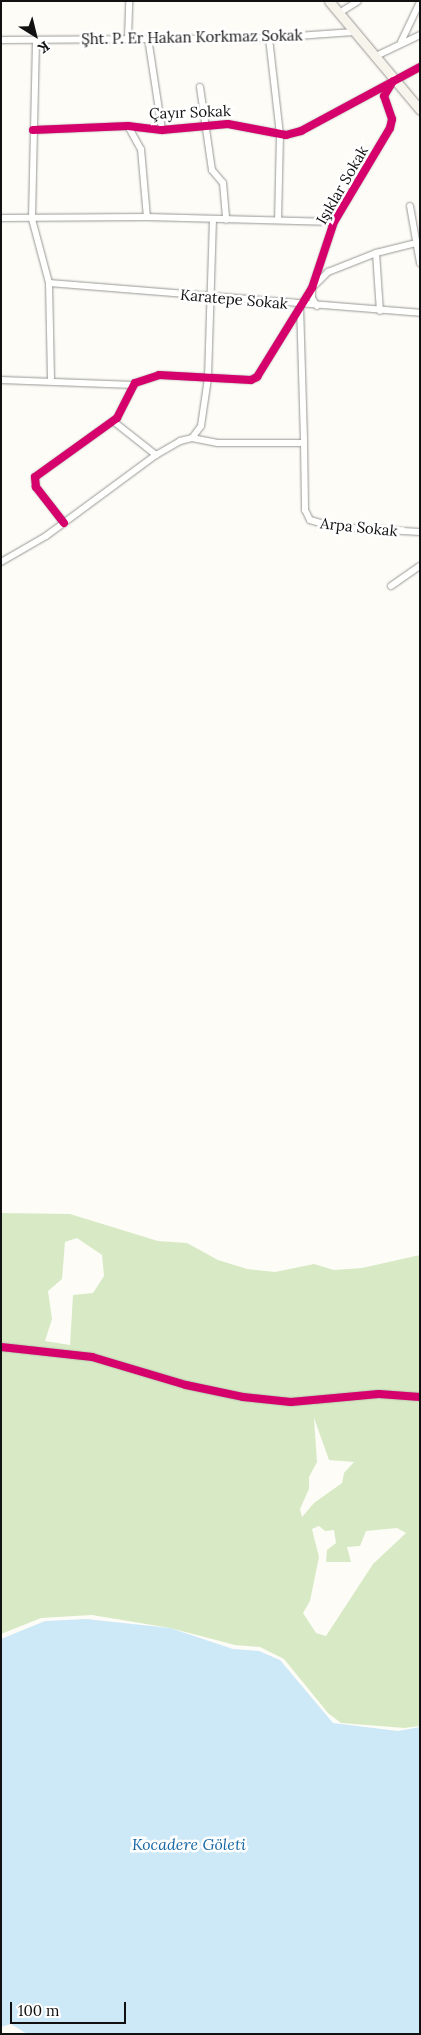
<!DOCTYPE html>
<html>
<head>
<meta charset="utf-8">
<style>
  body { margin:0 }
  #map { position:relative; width:421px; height:2035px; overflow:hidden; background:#fdfcf7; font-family:Lora,serif }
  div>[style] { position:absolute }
  .forest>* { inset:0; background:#d8eac5 }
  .water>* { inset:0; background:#cde8f7 }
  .roads { filter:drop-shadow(0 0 1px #979795) drop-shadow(0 0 1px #979795) }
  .street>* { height:6px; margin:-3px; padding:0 3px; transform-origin:3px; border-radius:3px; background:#fffffe }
  .secondary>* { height:9px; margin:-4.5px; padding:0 4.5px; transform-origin:4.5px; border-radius:4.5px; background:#f6f4eb }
  .cycleway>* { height:8px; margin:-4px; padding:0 4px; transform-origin:4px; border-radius:4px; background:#d6006c }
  span { translate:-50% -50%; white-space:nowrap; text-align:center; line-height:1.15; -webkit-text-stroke:5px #fff; paint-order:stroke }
  .street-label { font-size:15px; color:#111 }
  .water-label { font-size:16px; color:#1768a6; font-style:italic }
  .frame { position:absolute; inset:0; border:2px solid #111; pointer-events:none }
  .north { position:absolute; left:10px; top:10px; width:50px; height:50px; -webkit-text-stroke:4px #fff; paint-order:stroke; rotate:144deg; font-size:14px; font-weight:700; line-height:20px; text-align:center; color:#111 }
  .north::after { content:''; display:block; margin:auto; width:18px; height:22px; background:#111; clip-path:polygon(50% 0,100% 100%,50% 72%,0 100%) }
  .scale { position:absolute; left:10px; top:2002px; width:116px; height:22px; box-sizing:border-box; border:2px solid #111; border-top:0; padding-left:6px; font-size:15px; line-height:18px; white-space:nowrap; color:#111; -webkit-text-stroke:4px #fff; paint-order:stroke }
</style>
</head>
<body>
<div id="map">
  <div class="forest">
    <div style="clip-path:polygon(evenodd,1px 1213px,70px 1214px,158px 1241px,187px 1243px,218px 1260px,247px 1269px,275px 1272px,314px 1264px,334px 1270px,362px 1268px,420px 1255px,420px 1726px,404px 1728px,341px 1723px,328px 1713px,284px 1659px,260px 1647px,235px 1645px,170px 1628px,92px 1615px,41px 1618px,1px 1634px,1px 1213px,77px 1238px,102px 1255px,104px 1276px,93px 1293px,73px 1295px,70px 1345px,45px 1341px,52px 1319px,48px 1291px,62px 1279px,65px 1242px,77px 1238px,1px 1213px,314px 1418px,329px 1460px,354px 1462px,344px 1473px,342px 1483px,314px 1503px,302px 1517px,300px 1509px,309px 1489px,309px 1477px,317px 1462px,314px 1418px,1px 1213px,319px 1526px,325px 1531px,334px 1530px,336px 1543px,327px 1550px,326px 1562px,351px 1562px,347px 1547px,360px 1546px,366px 1531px,397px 1528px,406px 1533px,373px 1564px,326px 1636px,316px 1633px,303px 1613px,310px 1601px,319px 1557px,312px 1529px,319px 1526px)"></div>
  </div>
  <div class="water">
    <div style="clip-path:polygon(86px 1619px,170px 1628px,233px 1649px,259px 1651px,280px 1660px,333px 1723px,398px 1731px,420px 1727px,420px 2034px,27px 2034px,11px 2024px,1px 2027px,1px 1639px,45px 1621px)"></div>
  </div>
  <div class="roads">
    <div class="street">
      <div style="left:339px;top:13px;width:22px;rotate:-32deg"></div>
      <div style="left:128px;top:38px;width:37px;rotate:-88deg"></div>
      <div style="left:148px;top:38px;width:93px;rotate:81.3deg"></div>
      <div style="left:269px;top:38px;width:97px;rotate:83.5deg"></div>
      <div style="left:280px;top:134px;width:86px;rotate:91.3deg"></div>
      <div style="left:1px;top:40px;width:268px;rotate:-0.4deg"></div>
      <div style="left:269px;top:38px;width:85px;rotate:-4deg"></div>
      <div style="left:36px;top:41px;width:178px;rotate:91.3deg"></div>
      <div style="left:32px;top:219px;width:66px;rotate:75.1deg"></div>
      <div style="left:49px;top:283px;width:98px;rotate:88.8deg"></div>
      <div style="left:401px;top:42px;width:44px;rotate:-64.6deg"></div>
      <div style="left:374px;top:57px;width:51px;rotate:-25.6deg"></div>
      <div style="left:200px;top:87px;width:84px;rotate:81.8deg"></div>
      <div style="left:212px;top:170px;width:17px;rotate:50deg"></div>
      <div style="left:223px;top:183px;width:37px;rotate:85deg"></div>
      <div style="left:128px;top:126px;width:26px;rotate:61deg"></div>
      <div style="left:141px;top:149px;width:68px;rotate:85deg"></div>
      <div style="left:33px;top:130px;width:95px;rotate:-2.4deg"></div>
      <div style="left:128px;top:126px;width:34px;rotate:7deg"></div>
      <div style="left:162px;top:130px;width:66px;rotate:-5.2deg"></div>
      <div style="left:228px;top:124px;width:59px;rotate:10.7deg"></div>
      <div style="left:286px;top:135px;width:16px;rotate:-15deg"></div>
      <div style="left:301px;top:131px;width:135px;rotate:-28.3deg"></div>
      <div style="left:410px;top:206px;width:58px;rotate:80deg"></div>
      <div style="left:1px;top:218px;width:146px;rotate:-0.4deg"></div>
      <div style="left:147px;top:217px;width:187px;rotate:1.5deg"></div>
      <div style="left:376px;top:253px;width:58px;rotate:86.1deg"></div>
      <div style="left:49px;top:283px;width:372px;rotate:4.6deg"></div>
      <div style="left:300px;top:305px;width:138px;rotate:88.3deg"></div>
      <div style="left:317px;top:306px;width:9px;rotate:-122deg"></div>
      <div style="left:312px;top:298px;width:10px;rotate:-90deg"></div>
      <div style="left:312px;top:288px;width:23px;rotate:-45deg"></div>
      <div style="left:328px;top:272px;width:52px;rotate:-21.6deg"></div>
      <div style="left:376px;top:253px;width:45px;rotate:-14deg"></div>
      <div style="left:1px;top:380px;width:133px;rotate:2.2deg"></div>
      <div style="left:113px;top:421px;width:55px;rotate:38.3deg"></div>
      <div style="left:192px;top:438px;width:26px;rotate:11deg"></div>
      <div style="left:218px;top:443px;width:86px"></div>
      <div style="left:304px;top:443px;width:67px;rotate:89.1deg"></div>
      <div style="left:305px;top:510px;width:11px;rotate:63deg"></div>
      <div style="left:310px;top:520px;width:26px;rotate:16deg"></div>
      <div style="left:335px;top:527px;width:85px;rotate:3.4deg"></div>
      <div style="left:64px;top:523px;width:46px;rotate:-127.9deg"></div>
      <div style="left:36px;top:487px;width:10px;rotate:-96deg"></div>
      <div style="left:35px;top:477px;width:101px;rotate:-35.7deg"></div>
      <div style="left:117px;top:418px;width:39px;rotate:-63deg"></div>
      <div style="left:135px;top:383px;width:25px;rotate:-18deg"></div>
      <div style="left:159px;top:375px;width:92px;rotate:3.1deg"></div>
      <div style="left:251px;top:380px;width:7px;rotate:-27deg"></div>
      <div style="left:257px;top:377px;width:105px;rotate:-58.3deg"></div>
      <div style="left:312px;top:288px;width:70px;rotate:-71.6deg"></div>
      <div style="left:334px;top:222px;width:109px;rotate:-59.2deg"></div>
      <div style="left:390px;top:128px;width:9px;rotate:-77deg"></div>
      <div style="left:392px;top:119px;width:24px;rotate:-109deg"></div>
      <div style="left:384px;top:96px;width:17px;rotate:-59deg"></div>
      <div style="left:1px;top:562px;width:52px;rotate:-30deg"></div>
      <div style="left:46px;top:536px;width:137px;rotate:-36.4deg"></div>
      <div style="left:156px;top:455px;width:28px;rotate:-30deg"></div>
      <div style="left:180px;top:441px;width:12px;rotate:-14deg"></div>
      <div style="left:192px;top:438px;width:15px;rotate:-53deg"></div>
      <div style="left:201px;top:426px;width:49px;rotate:-81.7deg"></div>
      <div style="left:208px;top:378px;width:157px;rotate:-88.2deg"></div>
      <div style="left:391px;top:586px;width:35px;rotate:-35deg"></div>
      <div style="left:1px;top:1347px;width:92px;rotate:6.3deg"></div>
      <div style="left:92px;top:1357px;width:98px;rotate:16.6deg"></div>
      <div style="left:186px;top:1385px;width:58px;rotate:11.9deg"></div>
      <div style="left:243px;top:1397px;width:48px;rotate:5.9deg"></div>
      <div style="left:291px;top:1402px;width:88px;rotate:-5.2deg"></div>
      <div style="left:379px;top:1394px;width:41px;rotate:4.2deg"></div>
    </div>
    <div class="secondary">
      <div style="left:329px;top:1px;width:142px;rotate:50.1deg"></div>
    </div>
  </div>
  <div class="cycleway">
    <div style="left:33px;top:130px;width:95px;rotate:-2.4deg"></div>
    <div style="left:128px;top:126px;width:34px;rotate:7deg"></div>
    <div style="left:162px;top:130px;width:66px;rotate:-5.2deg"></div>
    <div style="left:228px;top:124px;width:59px;rotate:10.7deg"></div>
    <div style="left:286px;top:135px;width:16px;rotate:-15deg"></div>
    <div style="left:301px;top:131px;width:135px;rotate:-28.3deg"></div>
    <div style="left:64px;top:523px;width:46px;rotate:-127.9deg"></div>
    <div style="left:36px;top:487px;width:10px;rotate:-96deg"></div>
    <div style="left:35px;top:477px;width:101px;rotate:-35.7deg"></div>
    <div style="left:117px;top:418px;width:39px;rotate:-63deg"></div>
    <div style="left:135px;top:383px;width:25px;rotate:-18deg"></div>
    <div style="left:159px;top:375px;width:92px;rotate:3.1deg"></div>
    <div style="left:251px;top:380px;width:7px;rotate:-27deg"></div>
    <div style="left:257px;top:377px;width:105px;rotate:-58.3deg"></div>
    <div style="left:312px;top:288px;width:70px;rotate:-71.6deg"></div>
    <div style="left:334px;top:222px;width:109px;rotate:-59.2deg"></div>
    <div style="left:390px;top:128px;width:9px;rotate:-77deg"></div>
    <div style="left:392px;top:119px;width:24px;rotate:-109deg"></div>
    <div style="left:384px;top:96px;width:17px;rotate:-59deg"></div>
    <div style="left:1px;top:1347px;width:92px;rotate:6.3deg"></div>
    <div style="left:92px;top:1357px;width:98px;rotate:16.6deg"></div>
    <div style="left:186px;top:1385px;width:58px;rotate:11.9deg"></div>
    <div style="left:243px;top:1397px;width:48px;rotate:5.9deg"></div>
    <div style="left:291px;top:1402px;width:88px;rotate:-5.2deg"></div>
    <div style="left:379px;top:1394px;width:41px;rotate:4.2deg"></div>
  </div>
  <div class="street-label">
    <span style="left:192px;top:37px;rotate:-1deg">Şht. P. Er Hakan Korkmaz Sokak</span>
    <span style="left:190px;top:112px;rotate:-2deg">Çayır Sokak</span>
    <span style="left:342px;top:185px;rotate:-60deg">Işıklar Sokak</span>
    <span style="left:234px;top:299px;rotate:5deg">Karatepe Sokak</span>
    <span style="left:359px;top:527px;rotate:6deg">Arpa Sokak</span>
  </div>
  <div class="water-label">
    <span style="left:189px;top:1844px">Kocadere Göleti</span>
  </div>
  <div class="frame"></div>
  <div class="north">K</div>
  <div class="scale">100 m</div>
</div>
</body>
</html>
